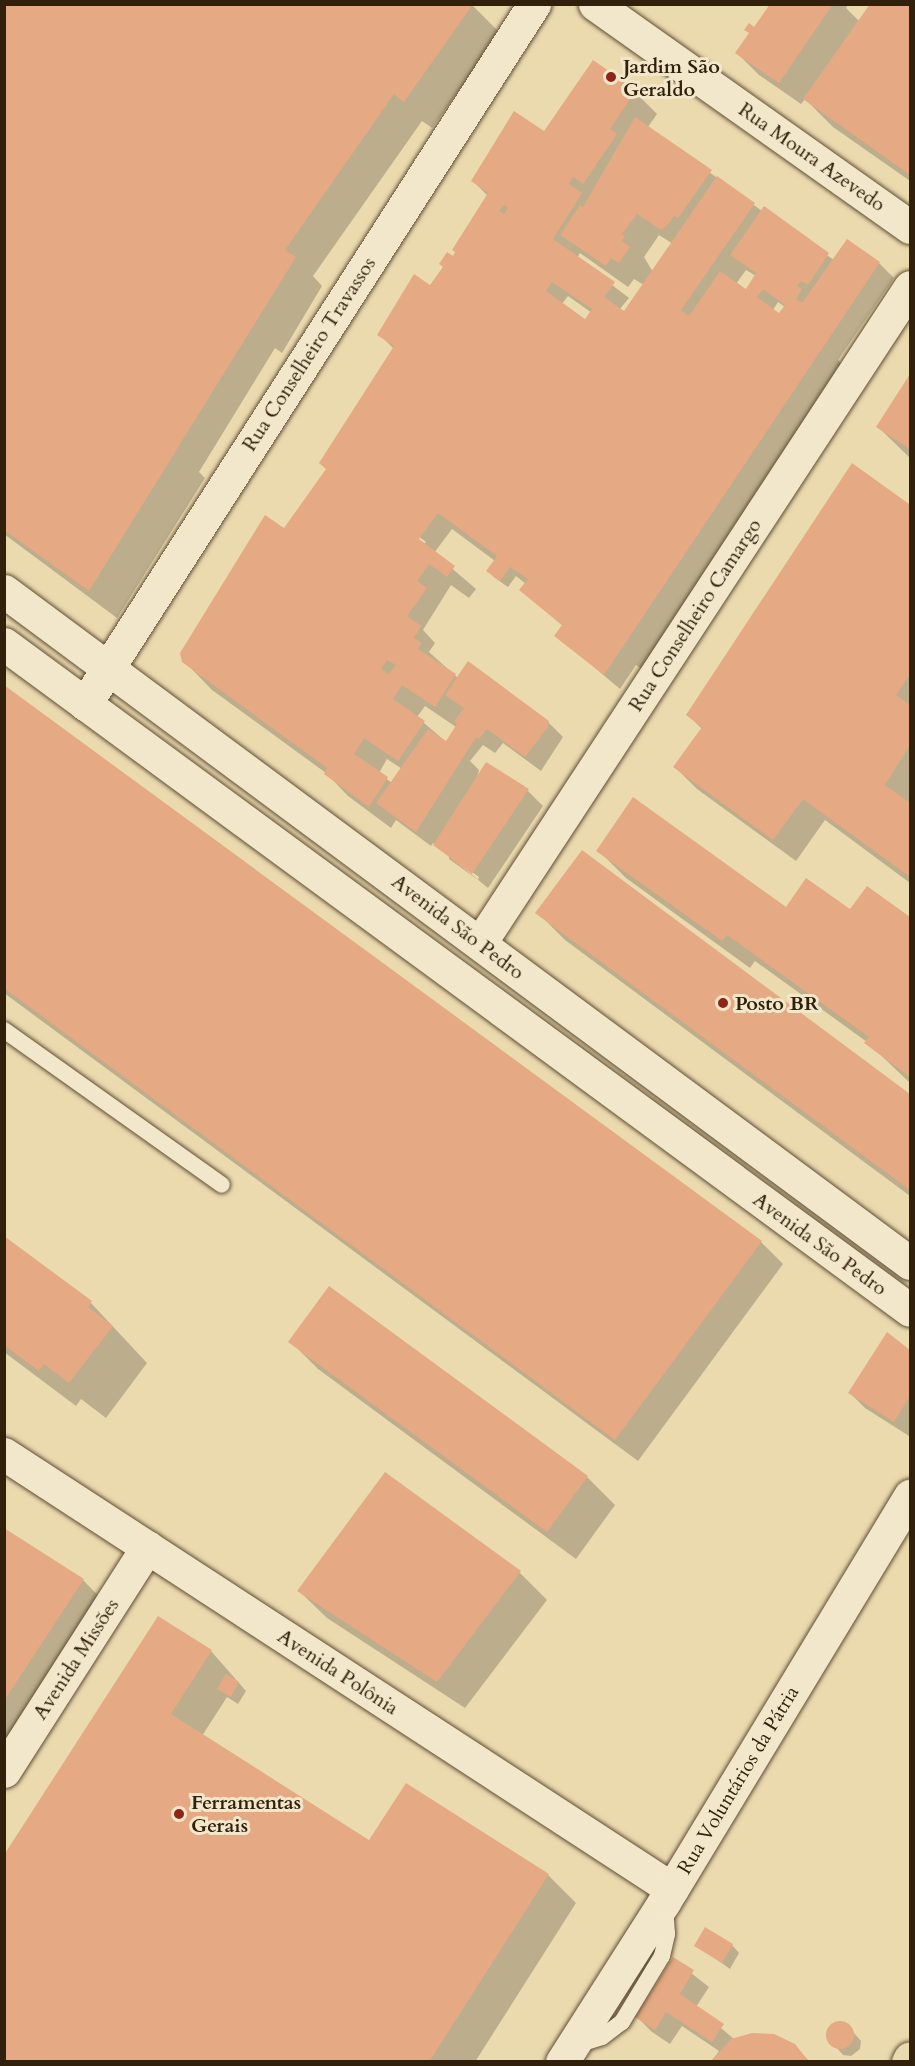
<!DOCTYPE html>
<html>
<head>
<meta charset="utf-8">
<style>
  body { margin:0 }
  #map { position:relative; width:915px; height:2066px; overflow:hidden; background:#ecdaaf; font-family:Cardo,serif }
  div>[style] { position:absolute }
  .shadow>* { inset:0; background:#0003 }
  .building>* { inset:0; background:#e5a983 }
  .round { border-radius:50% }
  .roads { filter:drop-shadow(0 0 2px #5f4e35) drop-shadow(0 0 2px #5f4e35) }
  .service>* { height:16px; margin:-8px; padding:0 8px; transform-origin:8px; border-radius:8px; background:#f3e7cb }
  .minor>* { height:33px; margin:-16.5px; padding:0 16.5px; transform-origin:16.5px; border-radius:16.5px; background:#f3e7cb }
  .tertiary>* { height:33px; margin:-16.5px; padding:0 16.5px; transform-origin:16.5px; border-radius:16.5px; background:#f3e7cb }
  .secondary>* { height:33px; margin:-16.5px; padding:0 16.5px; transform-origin:16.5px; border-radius:16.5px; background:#f3e7cb }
  .primary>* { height:33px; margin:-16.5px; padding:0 16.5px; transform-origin:16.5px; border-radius:16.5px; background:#ecdaaf }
  .dots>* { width:16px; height:16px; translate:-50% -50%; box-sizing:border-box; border:3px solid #f3e7cb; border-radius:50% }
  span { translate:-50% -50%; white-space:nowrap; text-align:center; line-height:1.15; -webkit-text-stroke:6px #f3e7cb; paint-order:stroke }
  .poi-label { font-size:20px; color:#30200c; font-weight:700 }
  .left { translate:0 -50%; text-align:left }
  .street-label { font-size:20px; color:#30200c }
  .frame { position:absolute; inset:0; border:6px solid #30200c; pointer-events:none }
</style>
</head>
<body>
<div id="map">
  <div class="shadow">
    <div style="clip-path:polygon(4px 4px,471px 4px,500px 33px,432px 128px,422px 121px,313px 276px,322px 286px,282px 353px,275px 348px,199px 472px,205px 478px,117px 618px,4px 534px)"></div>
    <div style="clip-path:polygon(772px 4px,848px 4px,846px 8px,860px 22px,872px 4px,910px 4px,910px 181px,833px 127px,805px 99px,801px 104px,759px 75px,737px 53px)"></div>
    <div style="clip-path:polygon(evenodd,594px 63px,635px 92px,657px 114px,648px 127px,762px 211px,834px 260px,879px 263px,894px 278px,838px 360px,845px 367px,650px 675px,636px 665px,620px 689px,556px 635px,563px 626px,521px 590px,526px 584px,516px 576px,508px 587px,495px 578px,488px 571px,495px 561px,452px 529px,434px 553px,476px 589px,469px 598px,451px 585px,423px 630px,435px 643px,429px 652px,458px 678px,548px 722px,563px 737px,541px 771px,503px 743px,495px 753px,483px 745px,470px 761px,479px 770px,477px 778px,528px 791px,543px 806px,488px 888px,433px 843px,431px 846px,396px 820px,391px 828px,348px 796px,326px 773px,212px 690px,184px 661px,290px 535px,394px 349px,379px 334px,431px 287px,453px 258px,488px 196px,473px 181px,544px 133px,594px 63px,659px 235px,673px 244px,653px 272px,644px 257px,659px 235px,594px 63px,580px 253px,628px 287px,634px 279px,644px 285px,624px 313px,619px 310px,629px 298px,577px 258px,580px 253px,594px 63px,746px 270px,756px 276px,751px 295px,736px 284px,746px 270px,594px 63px,568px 296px,592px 313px,586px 322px,562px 304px,568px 296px,594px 63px,778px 302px,785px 307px,784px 318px,773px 310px,778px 302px,594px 63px,336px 474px,426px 542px,424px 544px,336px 474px,594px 63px,425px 706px,456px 727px,452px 747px,417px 717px,425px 706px,594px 63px,387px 759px,402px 769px,392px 783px,379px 773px,387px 759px,594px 63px,449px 855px,479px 877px,478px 880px,449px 859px,449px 855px)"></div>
    <div style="clip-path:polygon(910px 377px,910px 458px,878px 427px)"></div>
    <div style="clip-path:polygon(910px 504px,910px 883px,825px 820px,796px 861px,697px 789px,675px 767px,702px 729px,688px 715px)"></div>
    <div style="clip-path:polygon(4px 687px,761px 1242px,783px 1264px,638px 1461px,4px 993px)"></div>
    <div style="clip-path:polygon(598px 850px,786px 909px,850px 911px,867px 888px,910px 919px,910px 1083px,867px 1042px,755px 961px,750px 968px,626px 878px)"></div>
    <div style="clip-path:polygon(582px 853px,910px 1096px,910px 1196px,565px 940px,537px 912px)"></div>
    <div style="clip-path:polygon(4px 1238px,91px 1303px,147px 1363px,106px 1418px,81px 1399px,76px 1406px,4px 1352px)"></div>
    <div style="clip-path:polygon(887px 1335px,910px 1352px,909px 1436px,865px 1408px,850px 1393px)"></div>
    <div style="clip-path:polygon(290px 1341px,587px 1477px,615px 1505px,576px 1559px,318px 1369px)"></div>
    <div style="clip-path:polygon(4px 1530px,83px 1580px,110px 1608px,4px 1774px)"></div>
    <div style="clip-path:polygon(520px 1573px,547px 1600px,465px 1708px,327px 1618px,299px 1591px)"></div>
    <div style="clip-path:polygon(211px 1651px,246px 1691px,238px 1704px,227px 1697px,202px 1736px,370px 1842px,406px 1785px,548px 1875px,576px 1903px,475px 2062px,4px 2062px,4px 1858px)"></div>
    <div style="clip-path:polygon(696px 1945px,732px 1945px,739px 1953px,730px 1969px)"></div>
    <div style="clip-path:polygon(673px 1959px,709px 1987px,696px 2007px,734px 2039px,794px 2045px,810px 2062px,711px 2062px,719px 2051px,682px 2026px,670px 2044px,652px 2032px,637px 2017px)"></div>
    <div style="clip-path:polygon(838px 2023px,846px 2024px,861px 2041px,860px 2049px,851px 2056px,843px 2055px,828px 2038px,828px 2030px)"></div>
  </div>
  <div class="building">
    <div style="clip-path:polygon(4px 4px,473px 4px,404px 102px,394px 94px,285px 250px,296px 257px,89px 591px,4px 530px)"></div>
    <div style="clip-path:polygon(770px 4px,833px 4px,779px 83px,735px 53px,749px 33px,744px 30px,749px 23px,754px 27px)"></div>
    <div style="clip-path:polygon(870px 4px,910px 4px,910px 175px,803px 99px)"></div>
    <div style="clip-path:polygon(evenodd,593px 60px,636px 90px,610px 129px,617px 134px,583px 184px,573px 177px,569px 184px,582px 193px,553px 239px,615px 282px,604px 297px,624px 311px,717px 176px,755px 203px,681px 310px,689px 316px,720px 271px,746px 289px,756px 273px,730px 255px,764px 206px,829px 253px,808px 285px,801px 281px,797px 286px,802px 289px,796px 299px,802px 303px,847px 239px,880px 262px,604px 675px,554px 636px,562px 625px,519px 590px,528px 579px,510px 567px,500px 581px,486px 571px,497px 556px,438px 513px,419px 539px,455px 566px,447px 577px,429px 564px,417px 581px,427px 588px,407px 616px,421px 626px,414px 638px,422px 643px,418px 649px,456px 674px,435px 707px,402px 685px,393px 699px,425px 721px,398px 761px,364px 738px,354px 754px,388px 777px,369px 807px,324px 774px,327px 768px,182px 662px,180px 653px,265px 515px,284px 528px,326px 469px,319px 463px,394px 346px,377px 335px,414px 274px,430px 285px,443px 267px,439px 264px,447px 252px,453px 256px,455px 252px,452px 250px,488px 193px,471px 181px,514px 111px,544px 131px,593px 60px,504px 205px,508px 208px,504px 214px,499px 211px,504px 205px,593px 60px,552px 282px,592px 309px,585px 319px,546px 291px,552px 282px,593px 60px,763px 289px,785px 305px,779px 313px,757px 297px,763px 289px,593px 60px,387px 660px,396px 665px,389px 674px,381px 669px,387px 660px)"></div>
    <div style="clip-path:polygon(635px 117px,712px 170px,678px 218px,674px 216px,666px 227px,661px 230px,637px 214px,622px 234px,625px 236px,622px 241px,630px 247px,619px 263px,611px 258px,606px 266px,560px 235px,580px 205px,583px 207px)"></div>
    <div style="clip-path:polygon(910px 374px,910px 449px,876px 427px)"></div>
    <div style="clip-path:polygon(852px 463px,909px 504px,910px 501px,910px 674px,896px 695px,910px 705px,910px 745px,885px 785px,910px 803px,910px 877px,803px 799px,773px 840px,673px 767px,702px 727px,686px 715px)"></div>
    <div style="clip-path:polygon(468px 661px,549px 721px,548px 727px,525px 757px,487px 729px,479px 739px,476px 737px,416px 832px,376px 803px,428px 729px,446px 741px,457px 724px,454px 721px,464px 708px,445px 695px)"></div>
    <div style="clip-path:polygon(4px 685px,762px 1241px,615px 1440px,4px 988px)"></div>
    <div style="clip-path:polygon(486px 762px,529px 789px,472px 874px,433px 845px)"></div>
    <div style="clip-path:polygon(633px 797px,786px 907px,806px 878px,850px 909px,867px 886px,910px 917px,910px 1077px,864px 1043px,869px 1037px,727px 935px,722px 941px,596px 851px)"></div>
    <div style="clip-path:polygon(582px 850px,910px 1094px,910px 1190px,535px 913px)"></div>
    <div style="clip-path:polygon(4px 1236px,92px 1301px,88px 1307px,113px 1326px,69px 1383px,44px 1364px,39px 1371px,4px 1345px)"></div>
    <div style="clip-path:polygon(329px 1286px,588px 1476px,547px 1532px,288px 1342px)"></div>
    <div style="clip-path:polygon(887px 1332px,910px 1350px,910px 1396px,894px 1422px,848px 1393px)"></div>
    <div style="clip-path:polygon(385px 1472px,521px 1571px,437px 1682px,297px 1591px)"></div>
    <div style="clip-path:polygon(4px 1528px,84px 1579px,4px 1701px)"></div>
    <div style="clip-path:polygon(158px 1616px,212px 1650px,171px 1714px,369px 1840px,406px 1783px,549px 1874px,429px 2062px,4px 2062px,4px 1855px)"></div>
    <div style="clip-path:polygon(226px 1674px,239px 1682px,231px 1697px,217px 1689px)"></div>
    <div style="clip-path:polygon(705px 1927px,733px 1944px,722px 1963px,694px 1946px)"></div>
    <div style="clip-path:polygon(673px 1957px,694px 1970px,680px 1994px,724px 2024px,712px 2042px,666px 2012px,655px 2030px,635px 2017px)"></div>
    <div class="round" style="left:826px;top:2021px;width:28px;height:28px"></div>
    <div style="clip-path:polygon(752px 2033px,774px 2034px,795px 2044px,809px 2062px,710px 2062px,731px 2039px)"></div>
  </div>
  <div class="roads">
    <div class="service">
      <div style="left:4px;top:1030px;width:267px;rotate:35.4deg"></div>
      <div style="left:576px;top:2045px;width:27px;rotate:-17deg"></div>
      <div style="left:602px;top:2037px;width:25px;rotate:-37deg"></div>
      <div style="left:622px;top:2022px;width:77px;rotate:-58.8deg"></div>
      <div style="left:662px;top:1956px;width:23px;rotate:-77deg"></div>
      <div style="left:667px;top:1934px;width:26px;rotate:-94deg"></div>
    </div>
    <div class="minor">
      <div style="left:595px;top:4px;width:386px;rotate:35.3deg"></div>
      <div style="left:85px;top:704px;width:832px;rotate:-57.32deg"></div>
      <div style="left:480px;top:943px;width:784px;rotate:-56.76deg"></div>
      <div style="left:4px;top:1454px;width:797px;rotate:33.07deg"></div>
      <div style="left:4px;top:1771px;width:266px;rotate:-57.4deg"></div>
    </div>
    <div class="tertiary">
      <div style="left:4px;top:591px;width:1128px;rotate:36.57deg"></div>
      <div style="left:4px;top:644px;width:1124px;rotate:36.32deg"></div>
    </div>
    <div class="secondary">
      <div style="left:562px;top:2062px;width:190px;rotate:-57.5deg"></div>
      <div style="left:664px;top:1902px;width:475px;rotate:-58.8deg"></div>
    </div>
    <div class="primary">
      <div style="left:908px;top:2062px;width:4px;rotate:-63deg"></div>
    </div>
  </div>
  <div class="dots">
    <div style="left:611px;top:77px;background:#8f2418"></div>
    <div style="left:723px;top:1003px;background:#8f2418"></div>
    <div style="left:179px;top:1814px;background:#8f2418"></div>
  </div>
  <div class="poi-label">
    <span class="left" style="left:623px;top:78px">Jardim São<br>Geraldo</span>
    <span class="left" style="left:735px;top:1003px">Posto BR</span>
    <span class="left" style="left:191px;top:1814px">Ferramentas<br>Gerais</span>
  </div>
  <div class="street-label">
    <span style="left:812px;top:157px;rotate:35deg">Rua Moura Azevedo</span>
    <span style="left:309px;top:354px;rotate:-57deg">Rua Conselheiro Travassos</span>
    <span style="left:695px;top:615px;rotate:-57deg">Rua Conselheiro Camargo</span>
    <span style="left:458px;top:927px;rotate:37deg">Avenida São Pedro</span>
    <span style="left:820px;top:1244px;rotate:36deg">Avenida São Pedro</span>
    <span style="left:76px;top:1659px;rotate:-57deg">Avenida Missões</span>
    <span style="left:338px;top:1672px;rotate:33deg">Avenida Polônia</span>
    <span style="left:738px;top:1780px;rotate:-59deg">Rua Voluntários da Pátria</span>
  </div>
  <div class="frame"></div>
</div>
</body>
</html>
